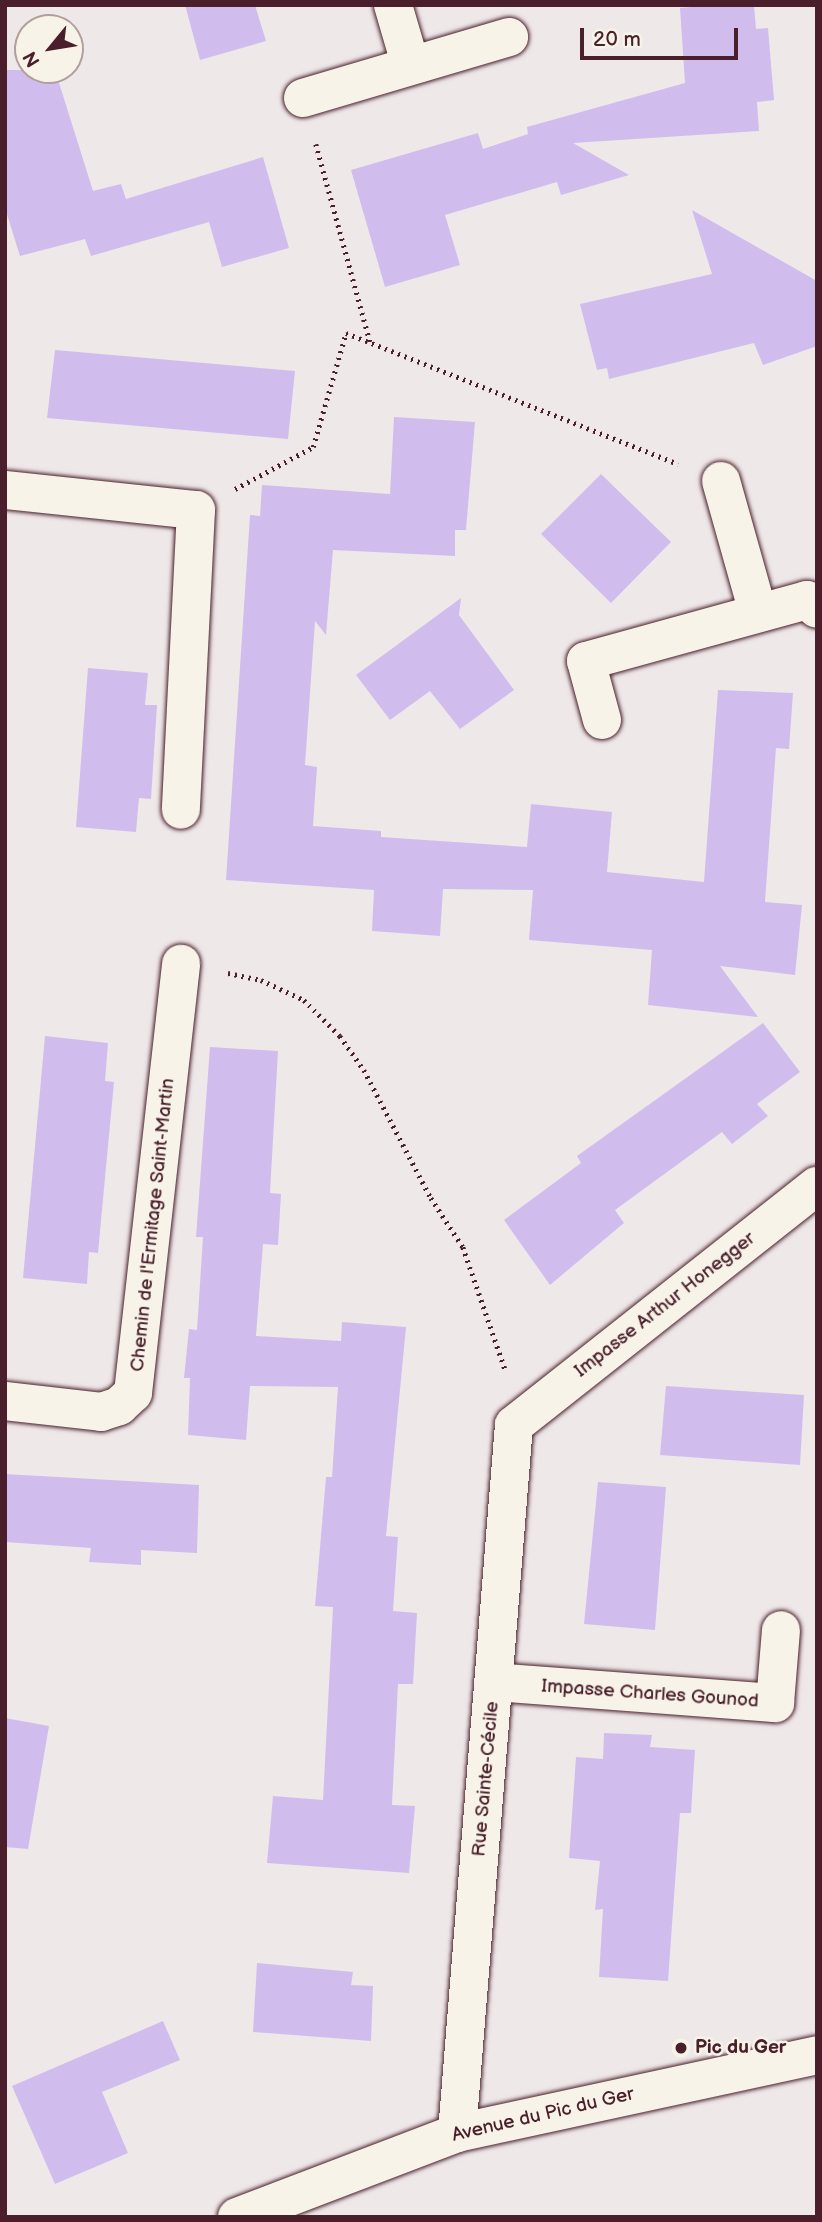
<!DOCTYPE html>
<html>
<head>
<meta charset="utf-8">
<style>
  body { margin:0 }
  #map { position:relative; width:822px; height:2222px; overflow:hidden; background:#efe8e9; font-family:"Balsamiq Sans",sans-serif }
  div>[style] { position:absolute }
  .building>* { inset:0; background:#d1bded }
  .path>* { height:4.5px; margin-top:-2.25px; transform-origin:0; background:repeating-linear-gradient(90deg,#4a1f2b 0 2px,transparent 0 7px) }
  .roads { filter:drop-shadow(0 0 2px #4a1f2b) drop-shadow(0 0 2px #4a1f2b) }
  .street>* { height:38px; margin:-19px; padding:0 19px; transform-origin:19px; border-radius:19px; background:#f7f3e8 }
  .dots>* { width:19px; height:19px; translate:-50% -50%; box-sizing:border-box; border:4px solid #f7f3e8; border-radius:50% }
  span { translate:-50% -50%; white-space:nowrap; text-align:center; line-height:1.15; -webkit-text-stroke:5px #f7f3e8; paint-order:stroke }
  .street-label { font-size:19px; color:#4a1f2b }
  .poi-label { font-size:19px; color:#4a1f2b; font-weight:700 }
  .left { translate:0 -50%; text-align:left }
  .frame { position:absolute; inset:0; border:7px solid #4a1f2b; pointer-events:none }
  .north { position:absolute; left:14px; top:14px; width:70px; height:70px; box-sizing:border-box; background:#f7f3e8; border:2px solid #b29e9c; border-radius:50%; rotate:240deg; font-size:19px; font-weight:700; line-height:28px; text-align:center; color:#4a1f2b }
  .north::after { content:''; display:block; margin:auto; width:24px; height:32px; background:#4a1f2b; clip-path:polygon(50% 0,100% 100%,50% 72%,0 100%) }
  .scale { position:absolute; left:580px; top:28px; width:158px; height:32px; box-sizing:border-box; border:4px solid #4a1f2b; border-top:0; padding-left:9px; font-size:21px; line-height:24px; white-space:nowrap; color:#4a1f2b; -webkit-text-stroke:5px #f7f3e8; paint-order:stroke }
</style>
</head>
<body>
<div id="map">
  <div class="building">
    <div style="clip-path:polygon(185px 5px,255px 5px,266px 41px,200px 60px)"></div>
    <div style="clip-path:polygon(712px 5px,754px 5px,756px 29px,768px 28px,774px 100px,757px 102px,759px 131px,573px 143px,629px 175px,561px 195px,557px 182px,445px 215px,460px 265px,385px 287px,351px 170px,478px 133px,483px 149px,528px 134px,527px 127px,685px 83px,680px 8px)"></div>
    <div style="clip-path:polygon(5px 70px,55px 70px,93px 191px,121px 184px,126px 199px,263px 157px,289px 248px,222px 267px,209px 222px,91px 256px,85px 239px,20px 256px,5px 208px)"></div>
    <div style="clip-path:polygon(692px 210px,817px 281px,817px 346px,763px 365px,754px 343px,609px 379px,607px 368px,597px 370px,580px 304px,712px 274px)"></div>
    <div style="clip-path:polygon(55px 350px,295px 371px,288px 439px,47px 418px)"></div>
    <div style="clip-path:polygon(394px 417px,475px 422px,466px 530px,455px 530px,455px 556px,333px 550px,326px 635px,315px 621px,305px 765px,317px 767px,313px 826px,381px 831px,381px 837px,527px 847px,531px 804px,612px 812px,607px 872px,704px 882px,718px 690px,793px 693px,789px 749px,776px 748px,765px 902px,802px 905px,795px 975px,720px 966px,758px 1017px,648px 1005px,652px 950px,529px 940px,533px 890px,443px 889px,440px 936px,372px 931px,374px 890px,226px 880px,250px 515px,260px 516px,262px 485px,390px 494px)"></div>
    <div style="clip-path:polygon(601px 474px,671px 542px,611px 603px,541px 534px)"></div>
    <div style="clip-path:polygon(461px 598px,459px 615px,514px 690px,460px 729px,430px 691px,390px 720px,356px 675px)"></div>
    <div style="clip-path:polygon(88px 668px,148px 673px,145px 705px,157px 705px,151px 799px,139px 798px,136px 832px,76px 827px)"></div>
    <div style="clip-path:polygon(763px 1023px,800px 1072px,757px 1104px,768px 1116px,732px 1144px,722px 1132px,615px 1210px,624px 1223px,550px 1285px,504px 1220px,581px 1163px,577px 1156px)"></div>
    <div style="clip-path:polygon(45px 1036px,108px 1043px,105px 1081px,114px 1082px,98px 1253px,89px 1252px,87px 1284px,23px 1278px)"></div>
    <div style="clip-path:polygon(210px 1047px,278px 1051px,270px 1193px,281px 1194px,278px 1245px,263px 1244px,256px 1336px,341px 1341px,342px 1322px,406px 1327px,386px 1536px,398px 1537px,393px 1611px,417px 1613px,413px 1684px,398px 1684px,392px 1805px,415px 1806px,409px 1873px,267px 1863px,273px 1796px,323px 1800px,333px 1607px,315px 1606px,326px 1477px,332px 1477px,338px 1387px,250px 1386px,246px 1440px,188px 1435px,190px 1378px,184px 1378px,189px 1329px,197px 1330px,203px 1237px,196px 1237px)"></div>
    <div style="clip-path:polygon(666px 1386px,804px 1395px,800px 1465px,660px 1455px)"></div>
    <div style="clip-path:polygon(5px 1474px,199px 1485px,197px 1553px,141px 1550px,141px 1565px,89px 1562px,91px 1548px,5px 1542px)"></div>
    <div style="clip-path:polygon(598px 1482px,666px 1487px,655px 1630px,584px 1624px)"></div>
    <div style="clip-path:polygon(5px 1718px,49px 1726px,28px 1849px,5px 1847px)"></div>
    <div style="clip-path:polygon(604px 1733px,652px 1735px,650px 1747px,695px 1750px,691px 1813px,680px 1813px,668px 1981px,599px 1977px,603px 1909px,595px 1910px,600px 1861px,569px 1858px,576px 1757px,603px 1759px)"></div>
    <div style="clip-path:polygon(257px 1963px,353px 1972px,351px 1985px,373px 1986px,371px 2041px,253px 2032px)"></div>
    <div style="clip-path:polygon(163px 2021px,180px 2060px,102px 2092px,128px 2153px,55px 2184px,12px 2086px)"></div>
  </div>
  <div class="path">
    <div style="left:316px;top:144px;width:205px;rotate:74.7deg"></div>
    <div style="left:235px;top:489px;width:89px;rotate:-28.3deg"></div>
    <div style="left:313px;top:447px;width:119px;rotate:-73.9deg"></div>
    <div style="left:346px;top:333px;width:357px;rotate:21.5deg"></div>
    <div style="left:228px;top:973px;width:34px;rotate:12deg"></div>
    <div style="left:261px;top:980px;width:47px;rotate:24.9deg"></div>
    <div style="left:304px;top:1000px;width:51px;rotate:45deg"></div>
    <div style="left:340px;top:1036px;width:42px;rotate:54.8deg"></div>
    <div style="left:364px;top:1070px;width:144px;rotate:62.4deg"></div>
    <div style="left:431px;top:1198px;width:59px;rotate:56.9deg"></div>
    <div style="left:463px;top:1247px;width:132px;rotate:71deg"></div>
  </div>
  <div class="roads">
    <div class="street">
      <div style="left:393px;top:5px;width:60px;rotate:73.7deg"></div>
      <div style="left:303px;top:98px;width:215px;rotate:-16.5deg"></div>
      <div style="left:721px;top:481px;width:137px;rotate:74.3deg"></div>
      <div style="left:5px;top:490px;width:192px;rotate:6deg"></div>
      <div style="left:196px;top:510px;width:300px;rotate:92.9deg"></div>
      <div style="left:602px;top:720px;width:61px;rotate:-105.2deg"></div>
      <div style="left:586px;top:661px;width:229px;rotate:-15.4deg"></div>
      <div style="left:807px;top:600px;width:13px;rotate:42deg"></div>
      <div style="left:5px;top:1401px;width:97px;rotate:6.5deg"></div>
      <div style="left:101px;top:1412px;width:19px;rotate:-18deg"></div>
      <div style="left:119px;top:1406px;width:19px;rotate:-43deg"></div>
      <div style="left:133px;top:1393px;width:432px;rotate:-83.6deg"></div>
      <div style="left:494px;top:1682px;width:282px;rotate:4.3deg"></div>
      <div style="left:775px;top:1703px;width:73px;rotate:-85.3deg"></div>
      <div style="left:457px;top:2133px;width:710px;rotate:-85.4deg"></div>
      <div style="left:514px;top:1425px;width:386px;rotate:-38.3deg"></div>
      <div style="left:237px;top:2217px;width:235px;rotate:-20.9deg"></div>
      <div style="left:457px;top:2133px;width:368px;rotate:-12.2deg"></div>
    </div>
  </div>
  <div class="dots">
    <div style="left:681px;top:2048px;background:#4a1f2b"></div>
  </div>
  <div class="street-label">
    <span style="left:153px;top:1225px;rotate:-84deg">Chemin de l'Ermitage Saint-Martin</span>
    <span style="left:665px;top:1305px;rotate:-38deg">Impasse Arthur Honegger</span>
    <span style="left:650px;top:1694px;rotate:4deg">Impasse Charles Gounod</span>
    <span style="left:486px;top:1779px;rotate:-85deg">Rue Sainte-Cécile</span>
    <span style="left:543px;top:2115px;rotate:-13deg">Avenue du Pic du Ger</span>
  </div>
  <div class="poi-label">
    <span class="left" style="left:695px;top:2048px">Pic du Ger</span>
  </div>
  <div class="frame"></div>
  <div class="north">N</div>
  <div class="scale">20 m</div>
</div>
</body>
</html>
